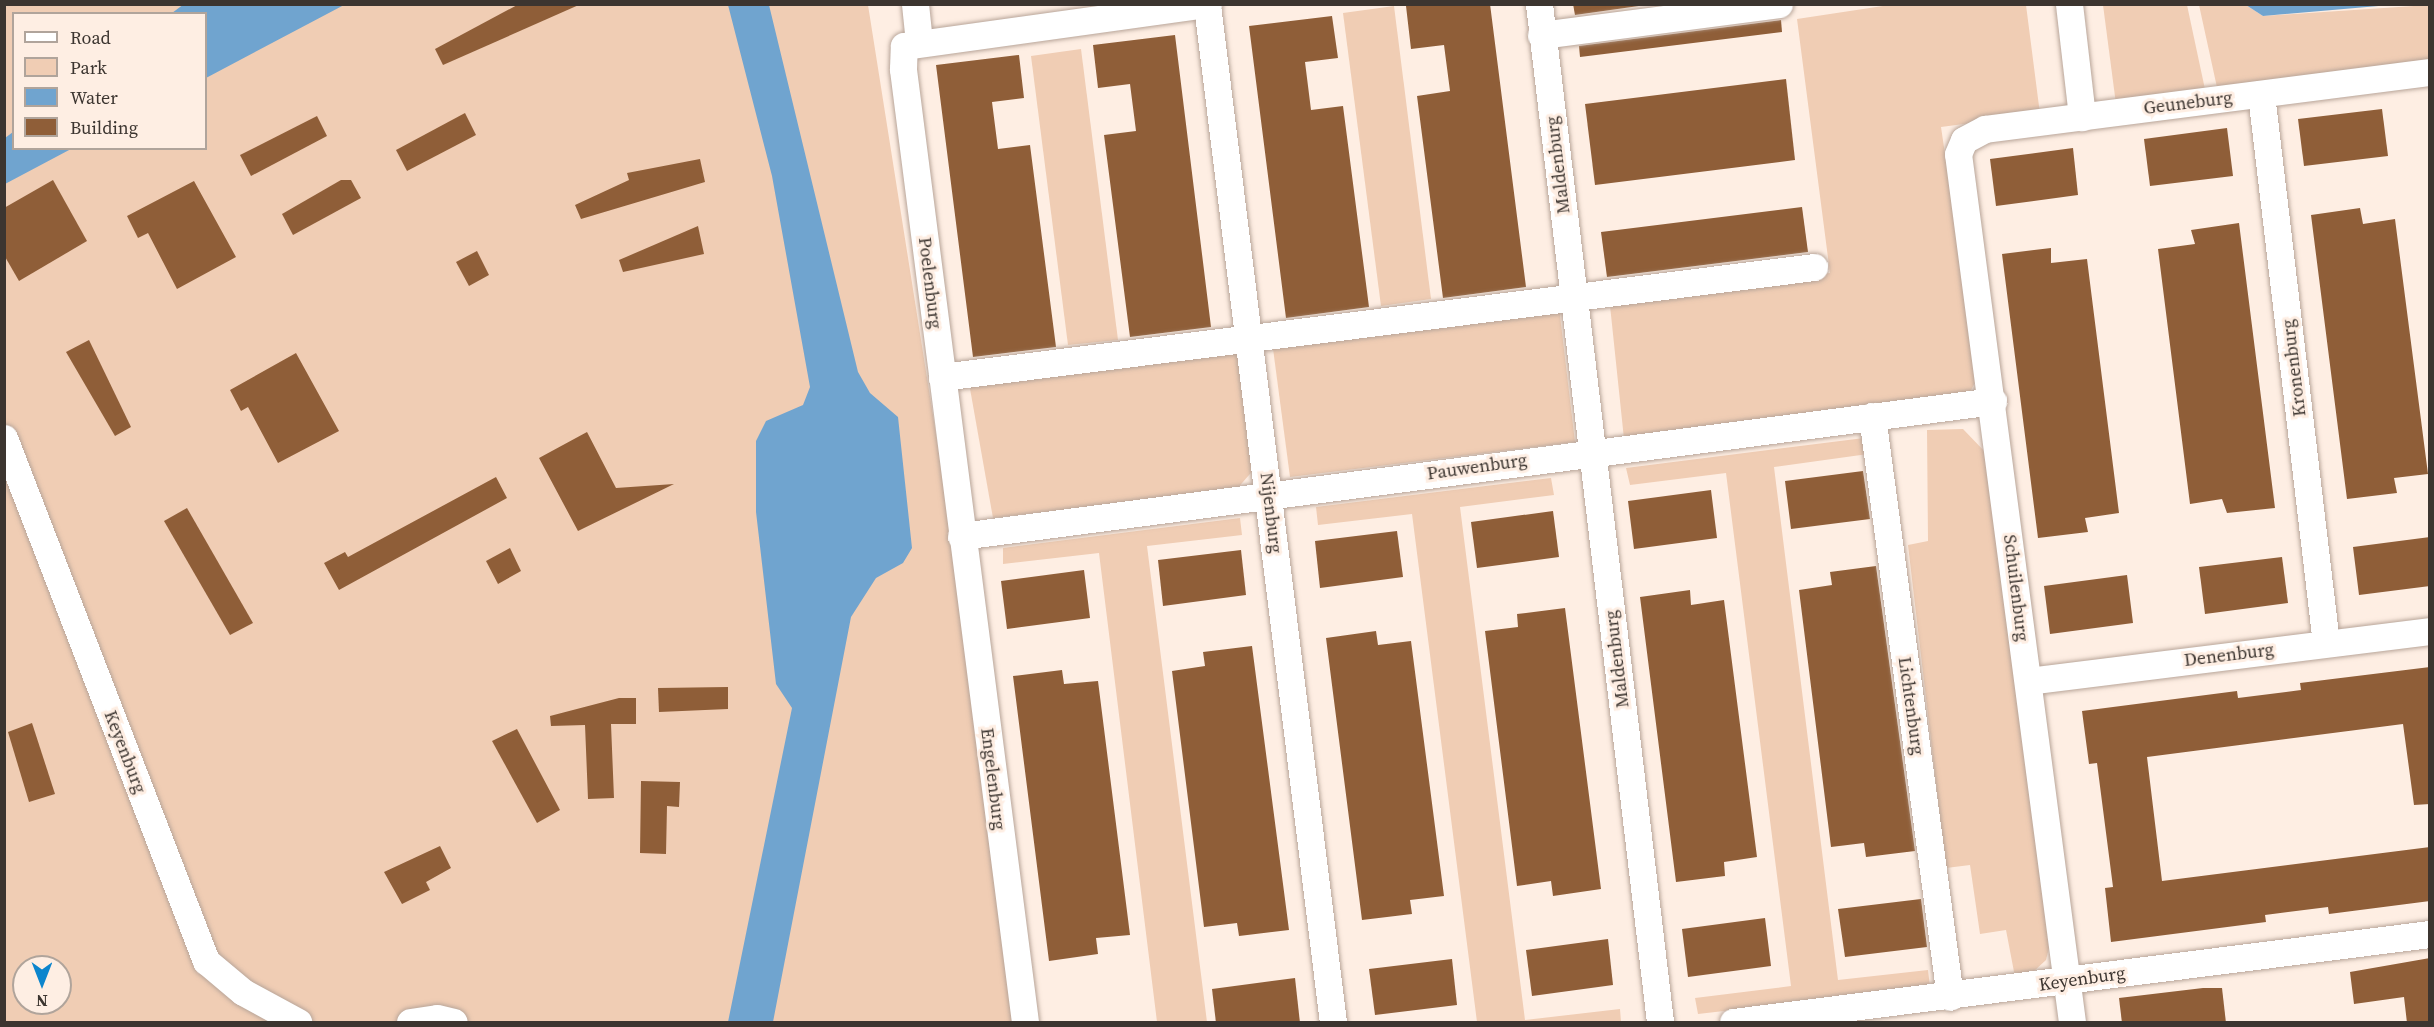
<!DOCTYPE html>
<html>
<head>
<meta charset="utf-8">
<style>
  body { margin:0 }
  #map { position:relative; width:2434px; height:1027px; overflow:hidden; background:#feeee3; font-family:"Source Serif 4",serif }
  div>[style] { position:absolute }
  .green>* { inset:0; background:#f0cdb4 }
  .water>* { inset:0; background:#70a4cf }
  .building>* { inset:0; background:#8f5e38 }
  .roads { filter:drop-shadow(0 0 2px #b8a599) drop-shadow(0 0 2px #b8a599) }
  .street>* { height:27px; margin:-13.5px; padding:0 13.5px; transform-origin:13.5px; border-radius:13.5px; background:#fff }
  span { translate:-50% -50%; white-space:nowrap; text-align:center; line-height:1.15; -webkit-text-stroke:6px #feeee3; paint-order:stroke }
  .street-label { font-size:18px; color:#3c3530 }
  .frame { position:absolute; inset:0; border:6px solid #3c3530; pointer-events:none }
  .legend { position:absolute; left:12px; top:12px; width:195px; height:138px; box-sizing:border-box; background:#feeee3; border:2px solid #b0a49b; margin:0; padding:8px 10px; list-style:none; font-size:18px; color:#3c3530 }
  .legend li { display:flex; align-items:center; gap:12px; height:30px }
  .legend b { width:30px; border:2px solid #b0a49b }
  .north { position:absolute; left:12px; top:955px; width:60px; height:60px; box-sizing:border-box; background:#feeee3; border:2px solid #b0a49b; border-radius:50%; rotate:180deg; font-size:16px; font-weight:700; line-height:24px; text-align:center; color:#3c3530 }
  .north::after { content:''; display:block; margin:auto; width:21px; height:27px; background:#0c85cd; clip-path:polygon(50% 0,100% 100%,50% 72%,0 100%) }
</style>
</head>
<body>
<div id="map">
  <div class="green">
    <div style="clip-path:polygon(1896px 4px,2026px 5px,2040px 114px,1941px 127px,1978px 377px,1971px 390px,1960px 398px,1624px 439px,1609px 296px,1830px 273px,1797px 19px)"></div>
    <div style="clip-path:polygon(evenodd,4px 5px,868px 5px,1029px 1022px,5px 1022px,4px 5px,14px 14px,206px 14px,206px 148px,14px 148px,14px 14px,4px 5px,24px 967px,60px 967px,60px 1003px,24px 1003px,24px 967px)"></div>
    <div style="clip-path:polygon(2103px 5px,2187px 5px,2206px 94px,2116px 104px)"></div>
    <div style="clip-path:polygon(2199px 5px,2246px 5px,2263px 16px,2429px 5px,2429px 65px,2218px 92px)"></div>
    <div style="clip-path:polygon(1394px 6px,1431px 299px,1381px 306px,1343px 13px)"></div>
    <div style="clip-path:polygon(1081px 49px,1118px 340px,1068px 345px,1031px 56px)"></div>
    <div style="clip-path:polygon(1559px 307px,1575px 442px,1290px 477px,1272px 341px)"></div>
    <div style="clip-path:polygon(1244px 347px,1256px 467px,1236px 490px,993px 518px,969px 383px)"></div>
    <div style="clip-path:polygon(1963px 429px,1987px 454px,2049px 948px,2046px 960px,2033px 972px,2015px 977px,2006px 930px,1980px 934px,1970px 865px,1946px 868px,1908px 545px,1928px 541px,1927px 430px)"></div>
    <div style="clip-path:polygon(1864px 438px,1868px 454px,1774px 467px,1838px 980px,1928px 970px,1930px 987px,1698px 1014px,1695px 998px,1791px 986px,1726px 473px,1630px 485px,1626px 468px)"></div>
    <div style="clip-path:polygon(1551px 478px,1554px 495px,1460px 507px,1525px 1020px,1620px 1009px,1621px 1022px,1477px 1022px,1412px 514px,1318px 525px,1316px 507px)"></div>
    <div style="clip-path:polygon(1240px 518px,1242px 535px,1147px 546px,1207px 1022px,1157px 1022px,1099px 553px,1003px 564px,1003px 548px)"></div>
  </div>
  <div class="water">
    <div style="clip-path:polygon(184px 4px,344px 4px,344px 5px,206px 78px,206px 14px,172px 13px)"></div>
    <div style="clip-path:polygon(728px 5px,769px 5px,858px 372px,870px 393px,898px 417px,912px 548px,903px 563px,876px 578px,851px 617px,773px 1022px,728px 1022px,792px 708px,776px 684px,756px 512px,756px 441px,766px 421px,803px 405px,810px 387px,772px 176px)"></div>
    <div style="clip-path:polygon(2246px 5px,2390px 5px,2263px 16px)"></div>
    <div style="clip-path:polygon(13px 132px,14px 148px,71px 149px,5px 184px,5px 138px)"></div>
  </div>
  <div class="building">
    <div style="clip-path:polygon(519px 4px,581px 4px,443px 65px,435px 49px)"></div>
    <div style="clip-path:polygon(1490px 4px,1526px 287px,1443px 298px,1417px 96px,1450px 91px,1444px 45px,1411px 49px,1406px 6px)"></div>
    <div style="clip-path:polygon(1573px 4px,1653px 4px,1575px 15px)"></div>
    <div style="clip-path:polygon(1332px 16px,1338px 58px,1305px 62px,1311px 110px,1343px 106px,1369px 307px,1286px 318px,1249px 26px)"></div>
    <div style="clip-path:polygon(1781px 20px,1782px 32px,1580px 57px,1579px 46px)"></div>
    <div style="clip-path:polygon(1175px 35px,1211px 327px,1130px 337px,1104px 135px,1136px 131px,1130px 84px,1098px 88px,1093px 45px)"></div>
    <div style="clip-path:polygon(1019px 55px,1024px 98px,992px 102px,998px 149px,1030px 145px,1056px 347px,973px 357px,936px 65px)"></div>
    <div style="clip-path:polygon(1786px 79px,1795px 160px,1595px 185px,1585px 104px)"></div>
    <div style="clip-path:polygon(2382px 109px,2388px 156px,2304px 166px,2298px 119px)"></div>
    <div style="clip-path:polygon(465px 113px,476px 135px,407px 171px,396px 150px)"></div>
    <div style="clip-path:polygon(317px 116px,327px 136px,251px 176px,240px 155px)"></div>
    <div style="clip-path:polygon(2227px 128px,2233px 176px,2150px 186px,2144px 139px)"></div>
    <div style="clip-path:polygon(2073px 148px,2078px 195px,1996px 206px,1990px 159px)"></div>
    <div style="clip-path:polygon(700px 159px,705px 182px,581px 219px,575px 205px,629px 180px,627px 173px)"></div>
    <div style="clip-path:polygon(53px 180px,87px 241px,19px 281px,4px 255px,4px 208px)"></div>
    <div style="clip-path:polygon(341px 180px,351px 180px,361px 198px,293px 235px,282px 214px)"></div>
    <div style="clip-path:polygon(194px 181px,236px 257px,177px 289px,148px 233px,138px 238px,127px 216px)"></div>
    <div style="clip-path:polygon(1802px 207px,1808px 252px,1607px 277px,1601px 232px)"></div>
    <div style="clip-path:polygon(2360px 208px,2363px 224px,2395px 219px,2428px 474px,2394px 478px,2397px 493px,2347px 499px,2311px 215px)"></div>
    <div style="clip-path:polygon(2239px 223px,2275px 508px,2227px 513px,2222px 499px,2190px 504px,2158px 249px,2195px 244px,2191px 230px)"></div>
    <div style="clip-path:polygon(698px 226px,704px 254px,623px 272px,619px 260px)"></div>
    <div style="clip-path:polygon(2051px 248px,2051px 263px,2087px 259px,2119px 513px,2085px 518px,2088px 532px,2038px 538px,2002px 254px)"></div>
    <div style="clip-path:polygon(477px 251px,489px 275px,469px 286px,456px 262px)"></div>
    <div style="clip-path:polygon(89px 340px,131px 427px,115px 436px,66px 352px)"></div>
    <div style="clip-path:polygon(296px 353px,339px 431px,278px 463px,248px 407px,241px 411px,230px 390px)"></div>
    <div style="clip-path:polygon(587px 432px,616px 488px,674px 484px,578px 531px,539px 458px)"></div>
    <div style="clip-path:polygon(1863px 471px,1870px 519px,1791px 529px,1785px 481px)"></div>
    <div style="clip-path:polygon(496px 477px,507px 498px,339px 590px,324px 563px,345px 552px,348px 557px)"></div>
    <div style="clip-path:polygon(1711px 490px,1717px 538px,1634px 549px,1628px 501px)"></div>
    <div style="clip-path:polygon(187px 508px,253px 623px,230px 635px,164px 521px)"></div>
    <div style="clip-path:polygon(1553px 511px,1559px 557px,1477px 568px,1471px 522px)"></div>
    <div style="clip-path:polygon(1397px 531px,1403px 577px,1320px 588px,1315px 541px)"></div>
    <div style="clip-path:polygon(2430px 537px,2430px 586px,2359px 595px,2353px 547px)"></div>
    <div style="clip-path:polygon(510px 548px,521px 571px,498px 584px,486px 561px)"></div>
    <div style="clip-path:polygon(1241px 550px,1246px 595px,1163px 606px,1158px 560px)"></div>
    <div style="clip-path:polygon(2282px 557px,2288px 603px,2205px 614px,2199px 567px)"></div>
    <div style="clip-path:polygon(1876px 566px,1915px 851px,1866px 857px,1864px 843px,1831px 847px,1799px 590px,1832px 585px,1830px 572px)"></div>
    <div style="clip-path:polygon(1084px 570px,1090px 618px,1007px 629px,1001px 581px)"></div>
    <div style="clip-path:polygon(2127px 575px,2133px 623px,2050px 634px,2044px 586px)"></div>
    <div style="clip-path:polygon(1690px 590px,1691px 605px,1724px 600px,1757px 857px,1724px 862px,1725px 876px,1676px 882px,1640px 597px)"></div>
    <div style="clip-path:polygon(1565px 608px,1601px 889px,1553px 896px,1551px 881px,1517px 886px,1485px 631px,1518px 627px,1517px 614px)"></div>
    <div style="clip-path:polygon(1376px 631px,1378px 645px,1411px 641px,1444px 896px,1410px 900px,1412px 914px,1362px 920px,1326px 638px)"></div>
    <div style="clip-path:polygon(1252px 646px,1289px 930px,1239px 936px,1237px 923px,1204px 927px,1172px 671px,1205px 666px,1203px 652px)"></div>
    <div style="clip-path:polygon(2430px 667px,2430px 804px,2414px 805px,2403px 724px,2147px 757px,2162px 881px,2430px 847px,2430px 901px,2329px 914px,2328px 907px,2265px 915px,2266px 922px,2111px 942px,2105px 888px,2113px 887px,2097px 763px,2089px 764px,2082px 711px,2237px 691px,2238px 698px,2301px 690px,2300px 683px)"></div>
    <div style="clip-path:polygon(1062px 670px,1064px 684px,1098px 681px,1130px 935px,1096px 938px,1098px 954px,1049px 961px,1013px 676px)"></div>
    <div style="clip-path:polygon(728px 687px,728px 709px,659px 712px,658px 688px)"></div>
    <div style="clip-path:polygon(619px 698px,636px 698px,636px 724px,611px 724px,614px 798px,588px 799px,585px 725px,551px 726px,550px 716px)"></div>
    <div style="clip-path:polygon(32px 723px,55px 794px,29px 802px,8px 732px)"></div>
    <div style="clip-path:polygon(517px 729px,560px 810px,537px 823px,492px 741px)"></div>
    <div style="clip-path:polygon(641px 781px,680px 782px,679px 807px,667px 806px,666px 854px,640px 853px)"></div>
    <div style="clip-path:polygon(440px 846px,451px 868px,426px 882px,430px 890px,402px 904px,384px 872px)"></div>
    <div style="clip-path:polygon(1921px 899px,1927px 947px,1845px 957px,1838px 909px)"></div>
    <div style="clip-path:polygon(1765px 918px,1771px 966px,1688px 977px,1682px 929px)"></div>
    <div style="clip-path:polygon(1608px 939px,1613px 985px,1532px 996px,1526px 950px)"></div>
    <div style="clip-path:polygon(2430px 958px,2430px 1023px,2407px 1023px,2404px 997px,2354px 1004px,2350px 972px)"></div>
    <div style="clip-path:polygon(1452px 959px,1457px 1005px,1375px 1015px,1369px 969px)"></div>
    <div style="clip-path:polygon(1295px 978px,1300px 1023px,1216px 1023px,1212px 989px)"></div>
    <div style="clip-path:polygon(2203px 988px,2222px 988px,2226px 1023px,2122px 1023px,2119px 998px)"></div>
  </div>
  <div class="roads">
    <div class="street">
      <div style="left:915px;top:4px;width:37px;rotate:84deg"></div>
      <div style="left:1539px;top:4px;width:1025px;rotate:83.22deg"></div>
      <div style="left:2069px;top:4px;width:114px;rotate:83.4deg"></div>
      <div style="left:1207px;top:5px;width:1025px;rotate:82.94deg"></div>
      <div style="left:1541px;top:35px;width:240px;rotate:-7.4deg"></div>
      <div style="left:2261px;top:94px;width:553px;rotate:83.25deg"></div>
      <div style="left:942px;top:377px;width:879px;rotate:-7.19deg"></div>
      <div style="left:1872px;top:416px;width:586px;rotate:82.35deg"></div>
      <div style="left:4px;top:438px;width:561px;rotate:68.88deg"></div>
      <div style="left:206px;top:961px;width:48px;rotate:40deg"></div>
      <div style="left:243px;top:992px;width:63px;rotate:28.6deg"></div>
      <div style="left:961px;top:536px;width:1041px;rotate:-7.45deg"></div>
      <div style="left:2028px;top:681px;width:405px;rotate:-7.1deg"></div>
      <div style="left:410px;top:1022px;width:27px;rotate:-8deg"></div>
      <div style="left:437px;top:1018px;width:17px;rotate:13deg"></div>
      <div style="left:1025px;top:1022px;width:961px;rotate:-97.3deg"></div>
      <div style="left:903px;top:69px;width:23px;rotate:-88deg"></div>
      <div style="left:904px;top:46px;width:307px;rotate:-7.9deg"></div>
      <div style="left:1733px;top:1022px;width:703px;rotate:-7.2deg"></div>
      <div style="left:2072px;top:1022px;width:875px;rotate:-97.48deg"></div>
      <div style="left:1958px;top:154px;width:15px;rotate:-67deg"></div>
      <div style="left:1964px;top:140px;width:24px;rotate:-28deg"></div>
      <div style="left:1985px;top:129px;width:449px;rotate:-7.3deg"></div>
    </div>
  </div>
  <div class="street-label">
    <span style="left:2188px;top:103px;rotate:-7deg">Geuneburg</span>
    <span style="left:1558px;top:165px;rotate:-97deg">Maldenburg</span>
    <span style="left:930px;top:283px;rotate:83deg">Poelenburg</span>
    <span style="left:2294px;top:368px;rotate:-97deg">Kronenburg</span>
    <span style="left:1477px;top:467px;rotate:-8deg">Pauwenburg</span>
    <span style="left:1271px;top:513px;rotate:83deg">Nijenburg</span>
    <span style="left:2016px;top:588px;rotate:83deg">Schuilenburg</span>
    <span style="left:2229px;top:655px;rotate:-7deg">Denenburg</span>
    <span style="left:1617px;top:659px;rotate:-97deg">Maldenburg</span>
    <span style="left:1911px;top:706px;rotate:82deg">Lichtenburg</span>
    <span style="left:125px;top:752px;rotate:69deg">Keyenburg</span>
    <span style="left:993px;top:779px;rotate:83deg">Engelenburg</span>
    <span style="left:2082px;top:979px;rotate:-8deg">Keyenburg</span>
  </div>
  <div class="frame"></div>
  <ul class="legend">
  <li><b style="height:8px;background:#fff"></b>Road</li>
  <li><b style="height:16px;background:#f0cdb4"></b>Park</li>
  <li><b style="height:16px;background:#70a4cf"></b>Water</li>
  <li><b style="height:16px;background:#8f5e38"></b>Building</li>
  </ul>
  <div class="north">N</div>
</div>
</body>
</html>
